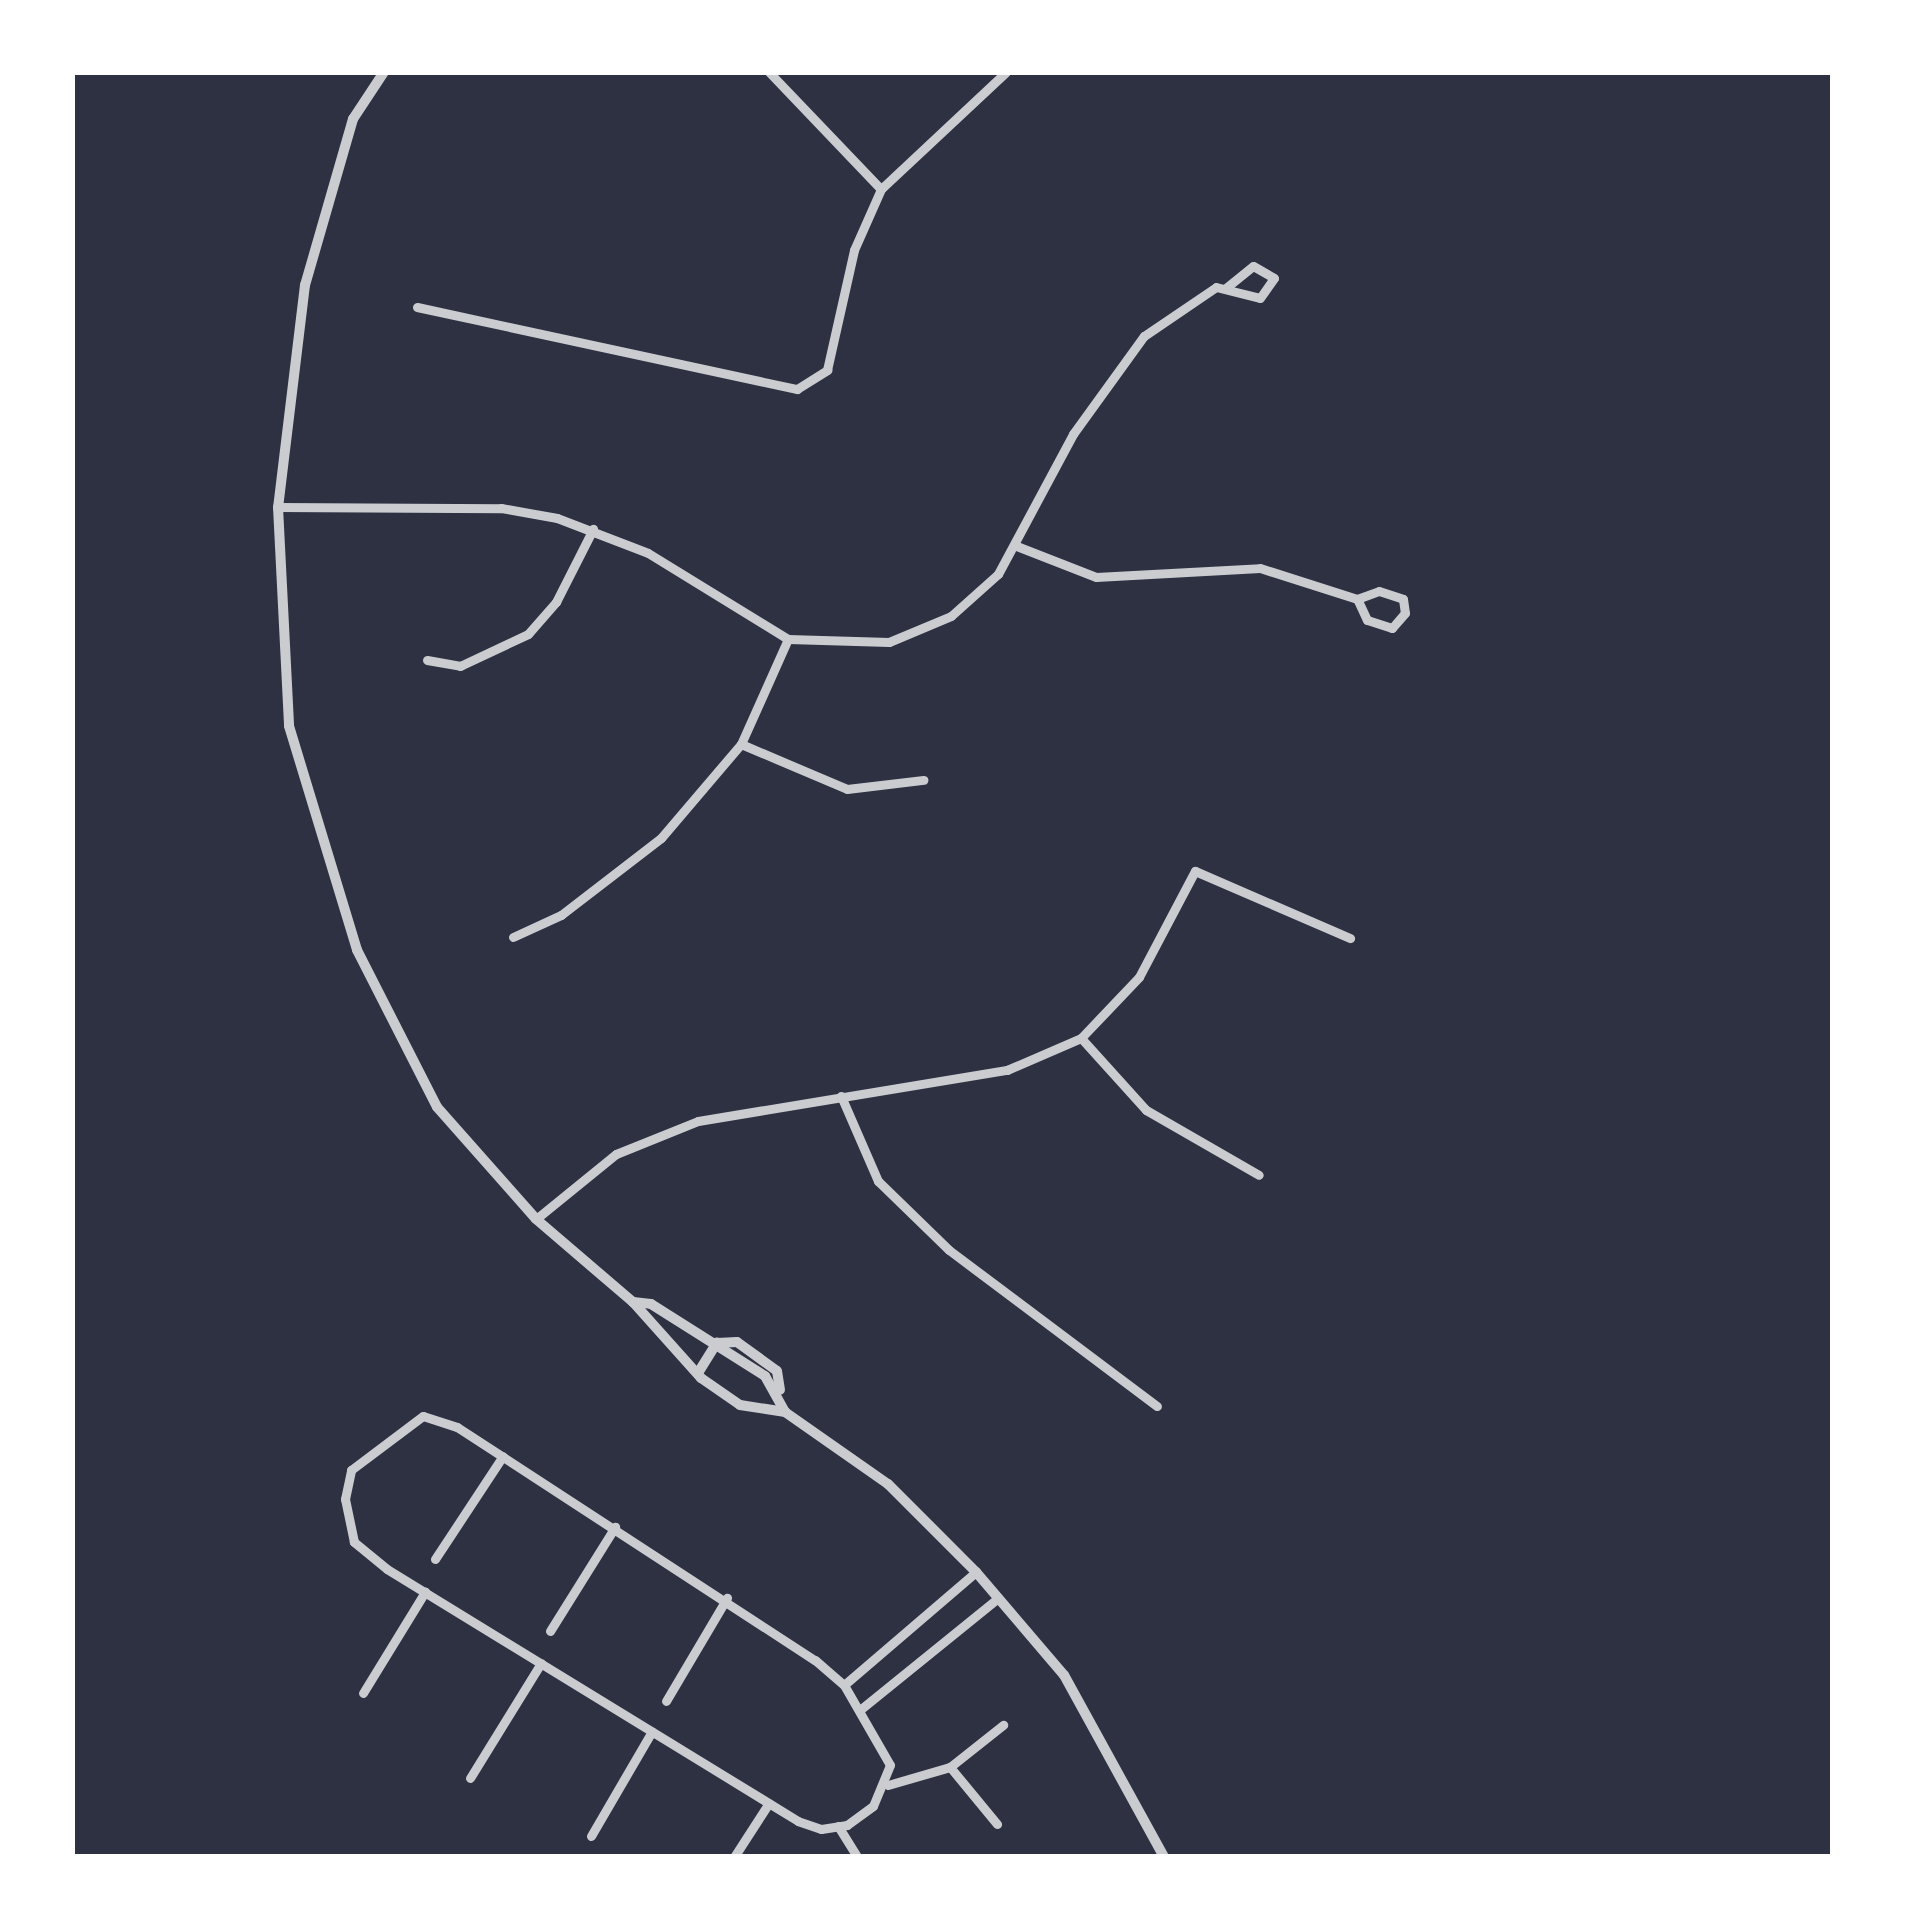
<!DOCTYPE html>
<html>
<head>
<meta charset="utf-8">
<style>
  body { margin:0 }
  #map { position:relative; width:1905px; height:1929px; overflow:hidden; background:#2d3142; font-family:"Varela Round",sans-serif }
  div>[style] { position:absolute }
  .minor>* { height:9px; margin:-4.5px; padding:0 4.5px; transform-origin:4.5px; border-radius:4.5px; background:#caccd0 }
  .tertiary>* { height:10px; margin:-5px; padding:0 5px; transform-origin:5px; border-radius:5px; background:#caccd0 }
  span { translate:-50% -50%; white-space:nowrap; text-align:center; line-height:1.15; -webkit-text-stroke:12px #fff; paint-order:stroke }
  .frame { position:absolute; inset:0; border:75px solid #fff; pointer-events:none }
</style>
</head>
<body>
<div id="map">
  <div class="minor">
    <div style="left:769px;top:72px;width:162px;rotate:46.3deg"></div>
    <div style="left:417px;top:307px;width:389px;rotate:12.2deg"></div>
    <div style="left:797px;top:389px;width:36px;rotate:-32deg"></div>
    <div style="left:827px;top:370px;width:123px;rotate:-77.3deg"></div>
    <div style="left:854px;top:250px;width:67px;rotate:-66.1deg"></div>
    <div style="left:881px;top:189px;width:171px;rotate:-43.1deg"></div>
    <div style="left:278px;top:507px;width:223px;rotate:0.3deg"></div>
    <div style="left:501px;top:508px;width:57px;rotate:10.1deg"></div>
    <div style="left:557px;top:518px;width:97px;rotate:21deg"></div>
    <div style="left:648px;top:553px;width:164px;rotate:31.6deg"></div>
    <div style="left:788px;top:639px;width:101px;rotate:1.7deg"></div>
    <div style="left:889px;top:642px;width:67px;rotate:-22.8deg"></div>
    <div style="left:951px;top:616px;width:63px;rotate:-41.8deg"></div>
    <div style="left:998px;top:574px;width:159px;rotate:-61.8deg"></div>
    <div style="left:1073px;top:434px;width:121px;rotate:-54.1deg"></div>
    <div style="left:1144px;top:336px;width:87px;rotate:-34.2deg"></div>
    <div style="left:1216px;top:287px;width:45px;rotate:14deg"></div>
    <div style="left:1260px;top:298px;width:24px;rotate:-55deg"></div>
    <div style="left:1274px;top:278px;width:24px;rotate:-150deg"></div>
    <div style="left:1253px;top:266px;width:35px;rotate:141deg"></div>
    <div style="left:1014px;top:545px;width:88px;rotate:21.3deg"></div>
    <div style="left:1096px;top:577px;width:164px;rotate:-3.1deg"></div>
    <div style="left:1260px;top:568px;width:102px;rotate:17.7deg"></div>
    <div style="left:1379px;top:591px;width:25px;rotate:18deg"></div>
    <div style="left:1403px;top:599px;width:14px;rotate:82deg"></div>
    <div style="left:1405px;top:613px;width:20px;rotate:131deg"></div>
    <div style="left:1392px;top:628px;width:26px;rotate:-162deg"></div>
    <div style="left:1367px;top:620px;width:23px;rotate:-115deg"></div>
    <div style="left:1357px;top:599px;width:23px;rotate:-20deg"></div>
    <div style="left:427px;top:660px;width:34px;rotate:10deg"></div>
    <div style="left:460px;top:666px;width:75px;rotate:-25.2deg"></div>
    <div style="left:528px;top:634px;width:43px;rotate:-48.8deg"></div>
    <div style="left:556px;top:602px;width:82px;rotate:-63.1deg"></div>
    <div style="left:741px;top:744px;width:115px;rotate:23deg"></div>
    <div style="left:847px;top:789px;width:77px;rotate:-6.8deg"></div>
    <div style="left:513px;top:937px;width:53px;rotate:-24.6deg"></div>
    <div style="left:561px;top:915px;width:126px;rotate:-37.6deg"></div>
    <div style="left:661px;top:838px;width:123px;rotate:-49.6deg"></div>
    <div style="left:741px;top:744px;width:115px;rotate:-65.9deg"></div>
    <div style="left:1081px;top:1038px;width:97px;rotate:47.9deg"></div>
    <div style="left:1146px;top:1110px;width:130px;rotate:29.9deg"></div>
    <div style="left:841px;top:1096px;width:93px;rotate:66.5deg"></div>
    <div style="left:878px;top:1181px;width:99px;rotate:44.2deg"></div>
    <div style="left:949px;top:1250px;width:260px;rotate:36.9deg"></div>
    <div style="left:536px;top:1219px;width:103px;rotate:-39.1deg"></div>
    <div style="left:616px;top:1154px;width:88px;rotate:-21.9deg"></div>
    <div style="left:698px;top:1121px;width:313px;rotate:-9.4deg"></div>
    <div style="left:1007px;top:1070px;width:81px;rotate:-23.4deg"></div>
    <div style="left:1081px;top:1038px;width:84px;rotate:-46.4deg"></div>
    <div style="left:1139px;top:977px;width:120px;rotate:-62.2deg"></div>
    <div style="left:1195px;top:871px;width:169px;rotate:23.4deg"></div>
    <div style="left:423px;top:1416px;width:36px;rotate:18deg"></div>
    <div style="left:457px;top:1427px;width:427px;rotate:33.1deg"></div>
    <div style="left:815px;top:1660px;width:38px;rotate:41deg"></div>
    <div style="left:844px;top:1685px;width:92px;rotate:60.1deg"></div>
    <div style="left:890px;top:1765px;width:44px;rotate:112.5deg"></div>
    <div style="left:873px;top:1806px;width:32px;rotate:144deg"></div>
    <div style="left:847px;top:1825px;width:26px;rotate:171deg"></div>
    <div style="left:821px;top:1829px;width:24px;rotate:-161deg"></div>
    <div style="left:798px;top:1821px;width:482px;rotate:-148.5deg"></div>
    <div style="left:387px;top:1569px;width:43px;rotate:-140.7deg"></div>
    <div style="left:354px;top:1542px;width:44px;rotate:-101.8deg"></div>
    <div style="left:345px;top:1499px;width:30px;rotate:-78deg"></div>
    <div style="left:351px;top:1470px;width:90px;rotate:-36.9deg"></div>
    <div style="left:435px;top:1559px;width:123px;rotate:-56.6deg"></div>
    <div style="left:550px;top:1631px;width:123px;rotate:-58deg"></div>
    <div style="left:844px;top:1685px;width:174px;rotate:-40.6deg"></div>
    <div style="left:363px;top:1693px;width:119px;rotate:-58.5deg"></div>
    <div style="left:666px;top:1701px;width:120px;rotate:-59.4deg"></div>
    <div style="left:861px;top:1709px;width:176px;rotate:-39deg"></div>
    <div style="left:950px;top:1767px;width:68px;rotate:-38.4deg"></div>
    <div style="left:470px;top:1778px;width:135px;rotate:-58.3deg"></div>
    <div style="left:888px;top:1785px;width:65px;rotate:-16.2deg"></div>
    <div style="left:950px;top:1767px;width:74px;rotate:50.5deg"></div>
    <div style="left:838px;top:1826px;width:36px;rotate:58deg"></div>
    <div style="left:591px;top:1836px;width:121px;rotate:-59.8deg"></div>
    <div style="left:734px;top:1857px;width:64px;rotate:-57.1deg"></div>
  </div>
  <div class="tertiary">
    <div style="left:384px;top:72px;width:56px;rotate:123.4deg"></div>
    <div style="left:353px;top:119px;width:173px;rotate:106.1deg"></div>
    <div style="left:305px;top:285px;width:224px;rotate:96.9deg"></div>
    <div style="left:278px;top:507px;width:219px;rotate:87.1deg"></div>
    <div style="left:289px;top:726px;width:234px;rotate:73.1deg"></div>
    <div style="left:357px;top:950px;width:176px;rotate:63deg"></div>
    <div style="left:437px;top:1107px;width:149px;rotate:48.5deg"></div>
    <div style="left:536px;top:1219px;width:128px;rotate:40.6deg"></div>
    <div style="left:633px;top:1302px;width:102px;rotate:48.2deg"></div>
    <div style="left:701px;top:1378px;width:47px;rotate:34.7deg"></div>
    <div style="left:740px;top:1405px;width:46px;rotate:8.8deg"></div>
    <div style="left:785px;top:1412px;width:126px;rotate:35deg"></div>
    <div style="left:888px;top:1484px;width:124px;rotate:45deg"></div>
    <div style="left:976px;top:1572px;width:135px;rotate:49.5deg"></div>
    <div style="left:1064px;top:1675px;width:208px;rotate:61.2deg"></div>
    <div style="left:633px;top:1302px;width:18px;rotate:6deg"></div>
    <div style="left:651px;top:1304px;width:135px;rotate:32.3deg"></div>
    <div style="left:765px;top:1376px;width:41px;rotate:60.9deg"></div>
    <div style="left:698px;top:1373px;width:36px;rotate:-58deg"></div>
    <div style="left:717px;top:1343px;width:20px;rotate:-3deg"></div>
    <div style="left:737px;top:1342px;width:49px;rotate:35.9deg"></div>
    <div style="left:777px;top:1371px;width:19px;rotate:81deg"></div>
  </div>
  <div class="frame"></div>
</div>
</body>
</html>
